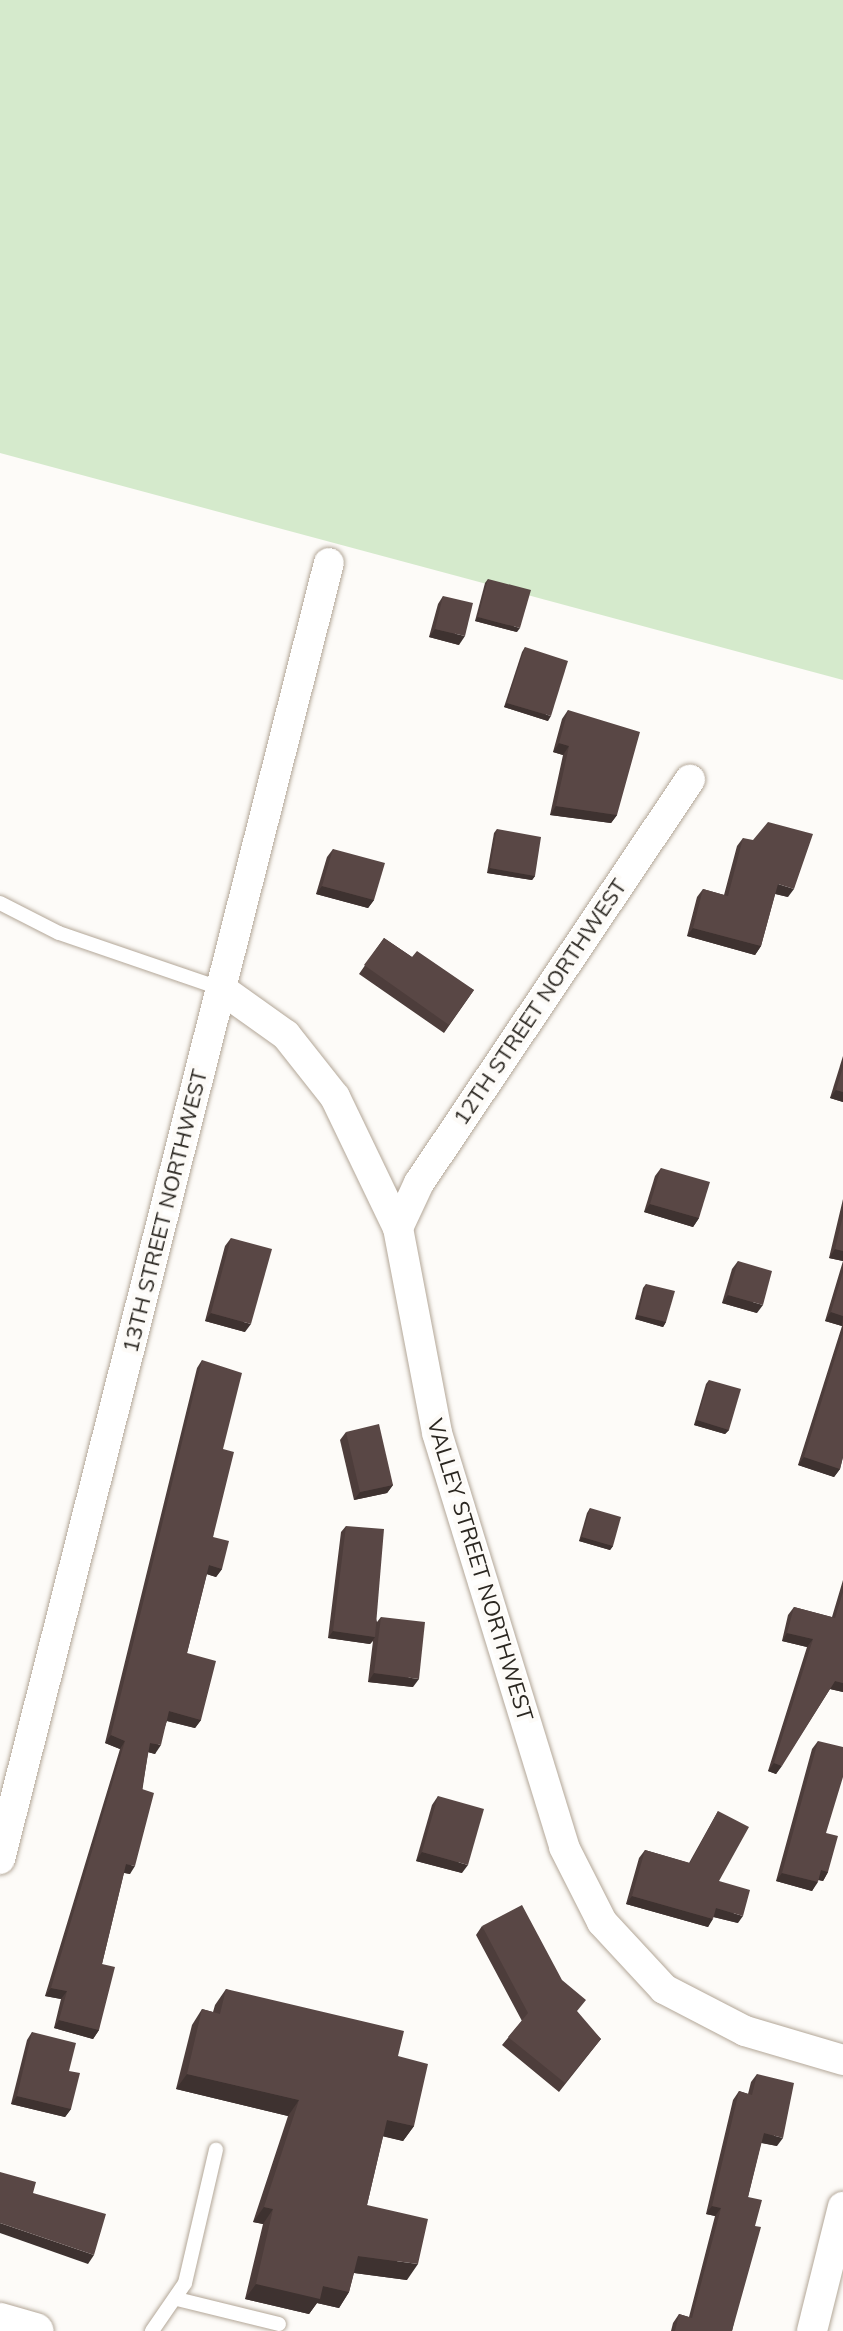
<!DOCTYPE html>
<html>
<head>
<meta charset="utf-8">
<style>
  body { margin:0 }
  #map { position:relative; width:843px; height:2331px; overflow:hidden; background:#fdfbf8; font-family:Mulish,sans-serif }
  div>[style] { position:absolute }
  .green>* { inset:0; background:#d5eacc }
  .roads { filter:drop-shadow(0 0 2px #b3a798) drop-shadow(0 0 2px #b3a798) }
  .service>* { height:14px; margin:-7px; padding:0 7px; transform-origin:7px; border-radius:7px; background:#fff }
  .minor>* { height:30px; margin:-15px; padding:0 15px; transform-origin:15px; border-radius:15px; background:#fff }
  .tertiary>* { height:36px; margin:-18px; padding:0 18px; transform-origin:18px; border-radius:18px; background:#fff }
  .wall>* { inset:0; background:#4d3d3b }
  .shaded-wall>* { inset:0; background:#3e3230 }
  .building>* { inset:0; background:#594745 }
  span { translate:-50% -50%; white-space:nowrap; text-align:center; line-height:1.15; -webkit-text-stroke:8px #fdfbf8; paint-order:stroke }
  .street-label { font-size:22px; color:#2b2721 }
</style>
</head>
<body>
<div id="map">
  <div class="green">
    <div style="clip-path:polygon(0 0,843px 0,843px 680px,0 453px)"></div>
  </div>
  <div class="roads">
    <div class="service">
      <div style="left:0;top:903px;width:66px;rotate:27deg"></div>
      <div style="left:59px;top:933px;width:170px;rotate:18.9deg"></div>
      <div style="left:177px;top:2299px;width:105px;rotate:13.8deg"></div>
      <div style="left:152px;top:2331px;width:58px;rotate:-55.5deg"></div>
      <div style="left:185px;top:2283px;width:137px;rotate:-76.9deg"></div>
    </div>
    <div class="minor">
      <div style="left:220px;top:988px;width:81px;rotate:35.5deg"></div>
      <div style="left:286px;top:1035px;width:79px;rotate:51.7deg"></div>
      <div style="left:335px;top:1097px;width:145px;rotate:64.3deg"></div>
      <div style="left:398px;top:1228px;width:209px;rotate:79.2deg"></div>
      <div style="left:437px;top:1433px;width:433px;rotate:72.9deg"></div>
      <div style="left:564px;top:1847px;width:84px;rotate:63.1deg"></div>
      <div style="left:602px;top:1922px;width:91px;rotate:47.2deg"></div>
      <div style="left:664px;top:1989px;width:91px;rotate:27.4deg"></div>
      <div style="left:745px;top:2031px;width:102px;rotate:16.5deg"></div>
      <div style="left:398px;top:1228px;width:50px;rotate:-65deg"></div>
      <div style="left:419px;top:1183px;width:486px;rotate:-56.1deg"></div>
      <div style="left:0;top:1859px;width:1337px;rotate:-75.76deg"></div>
      <div style="left:812px;top:2331px;width:128px;rotate:-76deg"></div>
    </div>
    <div class="tertiary">
      <div style="left:0;top:2321px;width:37px;rotate:16deg"></div>
    </div>
  </div>
  <div class="wall">
    <div style="clip-path:polygon(488px 579px,517px 632px,475px 621px,485px 583px)"></div>
    <div style="clip-path:polygon(443px 596px,459px 645px,429px 637px,438px 604px)"></div>
    <div style="clip-path:polygon(525px 647px,548px 721px,504px 707px,522px 652px)"></div>
    <div style="clip-path:polygon(568px 710px,617px 815px,611px 823px,550px 815px,563px 755px,553px 752px,562px 719px)"></div>
    <div style="clip-path:polygon(497px 829px,535px 876px,532px 880px,487px 873px,494px 833px)"></div>
    <div style="clip-path:polygon(743px 838px,788px 897px,775px 894px,761px 946px,755px 955px,687px 936px,697px 897px,703px 889px,724px 895px,737px 846px)"></div>
    <div style="clip-path:polygon(333px 849px,374px 900px,368px 908px,316px 894px,327px 857px)"></div>
    <div style="clip-path:polygon(384px 938px,412px 957px,474px 990px,444px 1033px,359px 974px)"></div>
    <div style="clip-path:polygon(843px 1056px,843px 1102px,830px 1098px)"></div>
    <div style="clip-path:polygon(661px 1168px,699px 1218px,693px 1227px,644px 1212px,655px 1176px)"></div>
    <div style="clip-path:polygon(843px 1199px,843px 1457px,840px 1469px,834px 1477px,798px 1465px,842px 1326px,825px 1321px,843px 1261px,829px 1258px)"></div>
    <div style="clip-path:polygon(231px 1238px,245px 1332px,205px 1321px,225px 1246px)"></div>
    <div style="clip-path:polygon(738px 1261px,757px 1313px,722px 1303px,732px 1269px)"></div>
    <div style="clip-path:polygon(646px 1284px,666px 1322px,663px 1327px,635px 1319px,643px 1288px)"></div>
    <div style="clip-path:polygon(202px 1360px,223px 1449px,213px 1537px,222px 1569px,216px 1577px,207px 1574px,187px 1653px,201px 1720px,195px 1728px,167px 1721px,155px 1754px,148px 1752px,130px 1874px,124px 1873px,102px 1964px,99px 2030px,93px 2039px,54px 2028px,61px 1999px,45px 1996px,120px 1749px,105px 1743px,197px 1368px)"></div>
    <div style="clip-path:polygon(709px 1380px,729px 1430px,725px 1434px,694px 1425px,706px 1384px)"></div>
    <div style="clip-path:polygon(346px 1432px,393px 1485px,387px 1493px,354px 1500px,340px 1440px)"></div>
    <div style="clip-path:polygon(590px 1508px,613px 1546px,610px 1550px,579px 1541px,587px 1513px)"></div>
    <div style="clip-path:polygon(346px 1526px,377px 1622px,381px 1617px,413px 1687px,368px 1682px,373px 1641px,370px 1644px,328px 1638px,341px 1532px)"></div>
    <div style="clip-path:polygon(843px 1580px,843px 1692px,830px 1689px,776px 1774px,768px 1771px,807px 1647px,782px 1641px,788px 1615px,794px 1607px,832px 1617px)"></div>
    <div style="clip-path:polygon(818px 1741px,828px 1872px,823px 1881px,818px 1880px,812px 1891px,776px 1881px,812px 1749px)"></div>
    <div style="clip-path:polygon(438px 1796px,462px 1873px,416px 1861px,432px 1805px)"></div>
    <div style="clip-path:polygon(718px 1811px,719px 1881px,738px 1923px,713px 1917px,708px 1927px,626px 1904px,639px 1858px,645px 1850px,689px 1863px)"></div>
    <div style="clip-path:polygon(482px 1926px,601px 2039px,559px 2092px,502px 2045px,522px 2021px,476px 1935px)"></div>
    <div style="clip-path:polygon(226px 1989px,398px 2056px,414px 2126px,403px 2141px,383px 2136px,367px 2205px,407px 2280px,354px 2273px,349px 2292px,339px 2308px,317px 2303px,309px 2314px,245px 2299px,263px 2224px,253px 2222px,288px 2116px,176px 2089px,192px 2025px,202px 2009px,213px 2012px,215px 2005px)"></div>
    <div style="clip-path:polygon(32px 2032px,69px 2071px,71px 2109px,65px 2117px,11px 2104px,27px 2040px)"></div>
    <div style="clip-path:polygon(757px 2074px,777px 2146px,761px 2143px,748px 2197px,755px 2226px,732px 2331px,671px 2331px,673px 2323px,679px 2314px,689px 2317px,715px 2216px,706px 2214px,733px 2100px,739px 2091px,748px 2094px,751px 2082px)"></div>
  </div>
  <div class="shaded-wall">
    <div style="clip-path:polygon(478px 617px,520px 628px,517px 632px,475px 621px)"></div>
    <div style="clip-path:polygon(435px 629px,465px 636px,459px 645px,429px 637px)"></div>
    <div style="clip-path:polygon(507px 703px,551px 716px,548px 721px,504px 707px)"></div>
    <div style="clip-path:polygon(559px 743px,569px 746px,563px 755px,553px 752px)"></div>
    <div style="clip-path:polygon(556px 806px,617px 815px,611px 823px,550px 815px)"></div>
    <div style="clip-path:polygon(490px 868px,535px 876px,532px 880px,487px 873px)"></div>
    <div style="clip-path:polygon(778px 884px,794px 889px,788px 897px,772px 893px)"></div>
    <div style="clip-path:polygon(322px 886px,374px 900px,368px 908px,316px 894px)"></div>
    <div style="clip-path:polygon(693px 928px,761px 946px,755px 955px,687px 936px)"></div>
    <div style="clip-path:polygon(836px 1090px,843px 1092px,843px 1102px,830px 1098px)"></div>
    <div style="clip-path:polygon(650px 1204px,699px 1218px,693px 1227px,644px 1212px)"></div>
    <div style="clip-path:polygon(835px 1249px,843px 1251px,843px 1261px,829px 1258px)"></div>
    <div style="clip-path:polygon(728px 1295px,763px 1305px,757px 1313px,722px 1303px)"></div>
    <div style="clip-path:polygon(831px 1312px,843px 1316px,842px 1326px,825px 1321px)"></div>
    <div style="clip-path:polygon(211px 1313px,251px 1324px,245px 1332px,205px 1321px)"></div>
    <div style="clip-path:polygon(638px 1315px,666px 1322px,663px 1327px,635px 1319px)"></div>
    <div style="clip-path:polygon(697px 1420px,729px 1430px,725px 1434px,694px 1425px)"></div>
    <div style="clip-path:polygon(804px 1457px,840px 1469px,834px 1477px,798px 1465px)"></div>
    <div style="clip-path:polygon(393px 1485px,387px 1493px,354px 1500px,360px 1492px)"></div>
    <div style="clip-path:polygon(582px 1537px,613px 1546px,610px 1550px,579px 1541px)"></div>
    <div style="clip-path:polygon(209px 1565px,222px 1569px,216px 1577px,203px 1573px)"></div>
    <div style="clip-path:polygon(333px 1631px,375px 1637px,370px 1644px,328px 1638px)"></div>
    <div style="clip-path:polygon(787px 1633px,813px 1639px,807px 1647px,782px 1641px)"></div>
    <div style="clip-path:polygon(374px 1673px,419px 1679px,413px 1687px,368px 1682px)"></div>
    <div style="clip-path:polygon(835px 1681px,843px 1683px,843px 1692px,830px 1689px)"></div>
    <div style="clip-path:polygon(169px 1711px,201px 1720px,195px 1728px,163px 1720px)"></div>
    <div style="clip-path:polygon(111px 1735px,125px 1741px,120px 1749px,105px 1743px)"></div>
    <div style="clip-path:polygon(150px 1743px,161px 1745px,155px 1754px,144px 1751px)"></div>
    <div style="clip-path:polygon(774px 1763px,782px 1766px,776px 1774px,768px 1771px)"></div>
    <div style="clip-path:polygon(422px 1852px,468px 1865px,462px 1873px,416px 1861px)"></div>
    <div style="clip-path:polygon(126px 1864px,135px 1866px,130px 1874px,121px 1872px)"></div>
    <div style="clip-path:polygon(821px 1870px,828px 1872px,823px 1881px,815px 1879px)"></div>
    <div style="clip-path:polygon(782px 1873px,818px 1882px,812px 1891px,776px 1881px)"></div>
    <div style="clip-path:polygon(632px 1896px,713px 1919px,708px 1927px,626px 1904px)"></div>
    <div style="clip-path:polygon(716px 1908px,743px 1916px,738px 1923px,710px 1916px)"></div>
    <div style="clip-path:polygon(51px 1988px,67px 1991px,61px 1999px,45px 1996px)"></div>
    <div style="clip-path:polygon(59px 2020px,99px 2030px,93px 2039px,54px 2028px)"></div>
    <div style="clip-path:polygon(187px 2074px,299px 2100px,288px 2116px,176px 2089px)"></div>
    <div style="clip-path:polygon(17px 2096px,71px 2109px,65px 2117px,11px 2104px)"></div>
    <div style="clip-path:polygon(387px 2120px,414px 2126px,403px 2141px,377px 2135px)"></div>
    <div style="clip-path:polygon(764px 2133px,783px 2138px,777px 2146px,758px 2142px)"></div>
    <div style="clip-path:polygon(712px 2206px,721px 2208px,715px 2216px,706px 2214px)"></div>
    <div style="clip-path:polygon(264px 2207px,273px 2209px,263px 2224px,253px 2222px)"></div>
    <div style="clip-path:polygon(0 2223px,94px 2255px,88px 2264px,0 2233px)"></div>
    <div style="clip-path:polygon(358px 2256px,418px 2264px,407px 2280px,347px 2272px)"></div>
    <div style="clip-path:polygon(256px 2284px,323px 2286px,349px 2292px,339px 2308px,317px 2303px,309px 2314px,245px 2299px)"></div>
  </div>
  <div class="building">
    <div style="clip-path:polygon(488px 579px,531px 590px,520px 628px,478px 617px)"></div>
    <div style="clip-path:polygon(443px 596px,473px 603px,465px 636px,435px 629px)"></div>
    <div style="clip-path:polygon(525px 647px,568px 661px,551px 716px,507px 703px)"></div>
    <div style="clip-path:polygon(568px 710px,640px 732px,617px 815px,556px 806px,569px 746px,559px 743px)"></div>
    <div style="clip-path:polygon(768px 822px,813px 834px,794px 889px,778px 884px,761px 946px,693px 928px,703px 889px,728px 896px,743px 838px,753px 840px)"></div>
    <div style="clip-path:polygon(497px 829px,541px 837px,535px 876px,490px 868px)"></div>
    <div style="clip-path:polygon(333px 849px,385px 863px,374px 900px,322px 886px)"></div>
    <div style="clip-path:polygon(384px 938px,412px 957px,417px 951px,474px 990px,449px 1025px,364px 965px)"></div>
    <div style="clip-path:polygon(843px 1067px,843px 1092px,836px 1090px)"></div>
    <div style="clip-path:polygon(661px 1168px,710px 1182px,699px 1218px,650px 1204px)"></div>
    <div style="clip-path:polygon(843px 1216px,843px 1251px,835px 1249px)"></div>
    <div style="clip-path:polygon(231px 1238px,272px 1249px,251px 1324px,211px 1313px)"></div>
    <div style="clip-path:polygon(738px 1261px,772px 1271px,763px 1305px,728px 1295px)"></div>
    <div style="clip-path:polygon(843px 1272px,843px 1316px,831px 1312px)"></div>
    <div style="clip-path:polygon(646px 1284px,675px 1291px,666px 1322px,638px 1315px)"></div>
    <div style="clip-path:polygon(843px 1333px,843px 1457px,840px 1469px,804px 1457px)"></div>
    <div style="clip-path:polygon(202px 1360px,242px 1373px,223px 1449px,234px 1452px,213px 1537px,229px 1541px,222px 1569px,209px 1565px,187px 1653px,216px 1661px,201px 1720px,169px 1711px,161px 1745px,150px 1743px,142px 1789px,154px 1793px,135px 1866px,126px 1864px,102px 1964px,115px 1967px,99px 2030px,59px 2020px,67px 1991px,51px 1988px,125px 1741px,111px 1735px)"></div>
    <div style="clip-path:polygon(709px 1380px,741px 1389px,729px 1430px,697px 1420px)"></div>
    <div style="clip-path:polygon(379px 1424px,393px 1485px,360px 1492px,346px 1432px)"></div>
    <div style="clip-path:polygon(590px 1508px,621px 1517px,613px 1546px,582px 1537px)"></div>
    <div style="clip-path:polygon(346px 1526px,384px 1529px,375px 1637px,333px 1631px)"></div>
    <div style="clip-path:polygon(843px 1592px,843px 1683px,835px 1681px,782px 1766px,774px 1763px,813px 1639px,787px 1633px,794px 1607px,835px 1618px)"></div>
    <div style="clip-path:polygon(381px 1617px,425px 1622px,419px 1679px,374px 1673px)"></div>
    <div style="clip-path:polygon(818px 1741px,843px 1747px,843px 1777px,826px 1833px,838px 1836px,828px 1872px,821px 1870px,818px 1882px,782px 1873px)"></div>
    <div style="clip-path:polygon(438px 1796px,484px 1809px,468px 1865px,422px 1852px)"></div>
    <div style="clip-path:polygon(718px 1811px,749px 1827px,719px 1881px,750px 1890px,743px 1916px,716px 1908px,713px 1919px,632px 1896px,645px 1850px,690px 1863px)"></div>
    <div style="clip-path:polygon(522px 1905px,562px 1980px,586px 2000px,577px 2011px,601px 2039px,565px 2083px,508px 2037px,528px 2013px,482px 1926px)"></div>
    <div style="clip-path:polygon(226px 1989px,404px 2031px,398px 2056px,428px 2064px,414px 2126px,387px 2120px,367px 2205px,428px 2219px,418px 2264px,358px 2256px,349px 2292px,323px 2286px,320px 2299px,256px 2284px,273px 2209px,264px 2207px,299px 2100px,187px 2074px,202px 2009px,220px 2014px)"></div>
    <div style="clip-path:polygon(32px 2032px,76px 2043px,69px 2071px,80px 2073px,71px 2109px,17px 2096px)"></div>
    <div style="clip-path:polygon(757px 2074px,794px 2083px,783px 2138px,764px 2133px,748px 2197px,762px 2200px,755px 2226px,761px 2227px,732px 2331px,675px 2331px,679px 2314px,692px 2318px,721px 2208px,712px 2206px,739px 2091px,752px 2095px)"></div>
    <div style="clip-path:polygon(0 2172px,36px 2182px,33px 2193px,106px 2214px,94px 2255px,0 2223px)"></div>
  </div>
  <div class="street-label">
    <span style="left:540px;top:1002px;rotate:-56deg">12TH STREET NORTHWEST</span>
    <span style="left:165px;top:1211px;rotate:-76deg">13TH STREET NORTHWEST</span>
    <span style="left:480px;top:1570px;rotate:73deg">VALLEY STREET NORTHWEST</span>
  </div>
</div>
</body>
</html>
